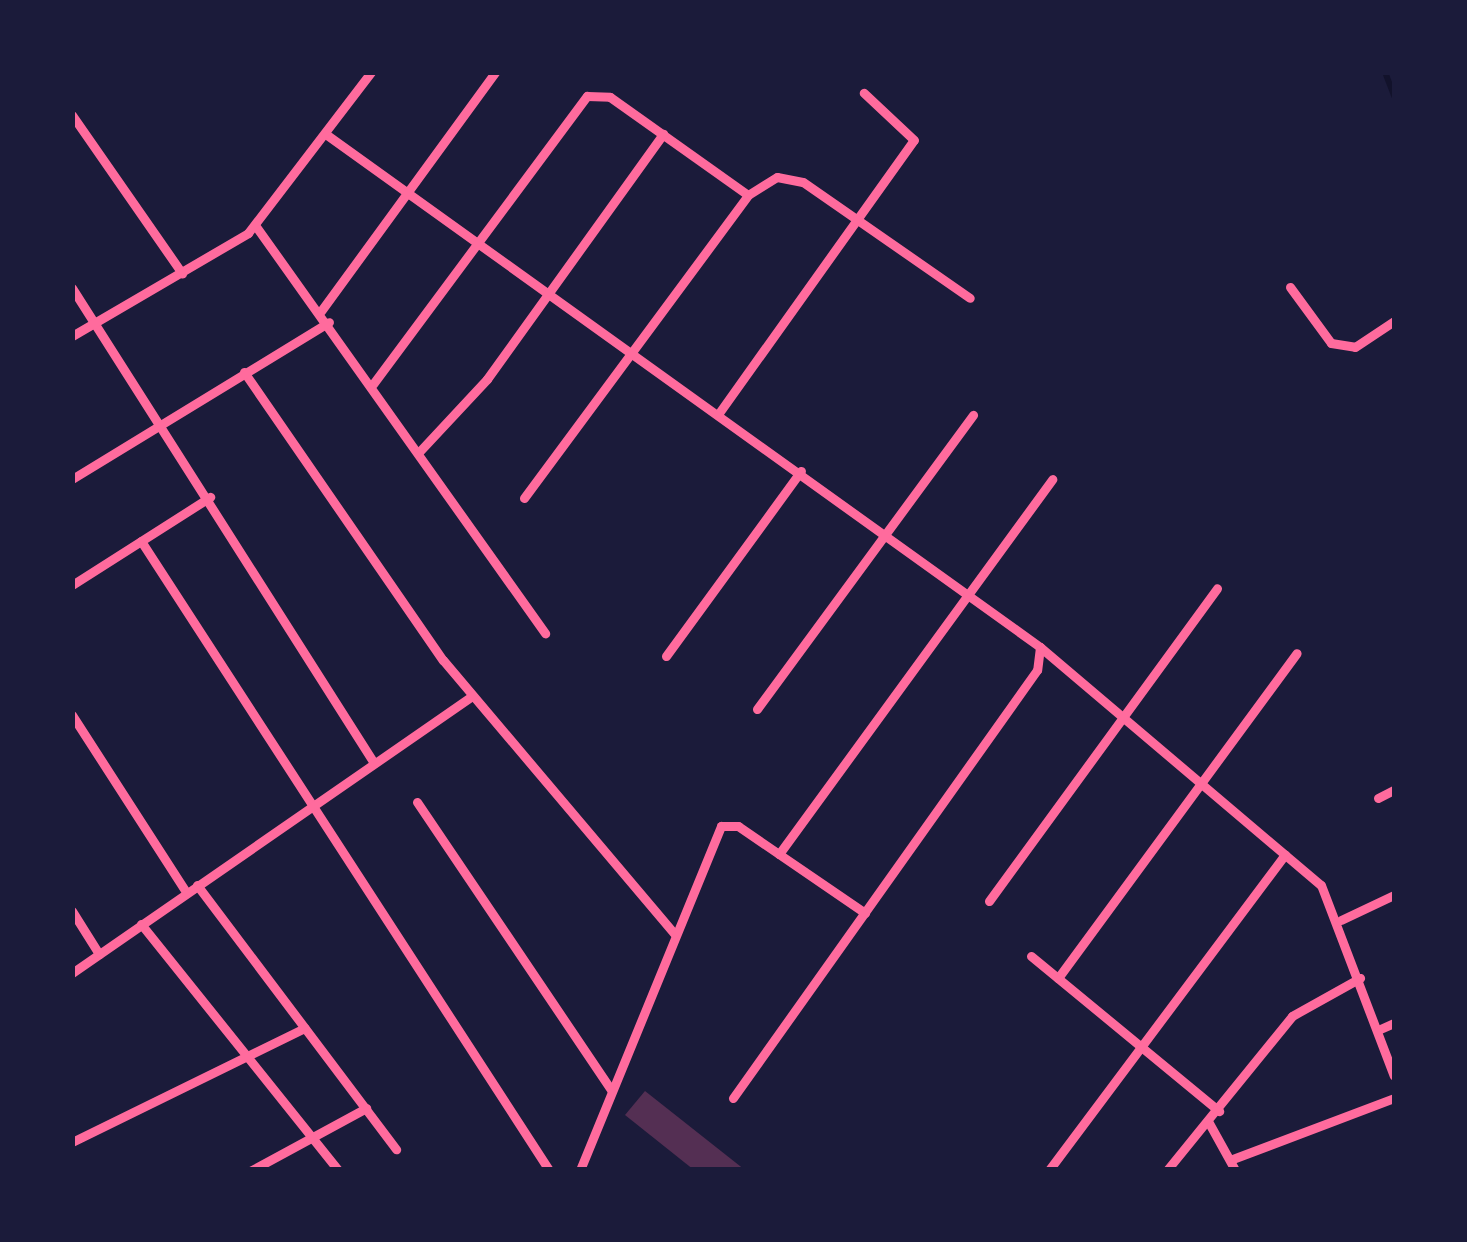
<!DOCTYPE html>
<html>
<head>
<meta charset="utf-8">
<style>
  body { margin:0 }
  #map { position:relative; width:1467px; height:1242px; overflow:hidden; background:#1b1b3a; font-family:Karla,sans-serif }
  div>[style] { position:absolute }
  .stream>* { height:6px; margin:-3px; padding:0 3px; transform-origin:3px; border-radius:3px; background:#12122b }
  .building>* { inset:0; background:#542f53 }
  .minor>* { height:9px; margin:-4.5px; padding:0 4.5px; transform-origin:4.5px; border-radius:4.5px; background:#ff6b9d }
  span { translate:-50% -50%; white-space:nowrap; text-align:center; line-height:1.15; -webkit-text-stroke:8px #1b1b3a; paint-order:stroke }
  .frame { position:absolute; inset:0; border:75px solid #1b1b3a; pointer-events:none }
</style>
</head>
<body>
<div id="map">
  <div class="stream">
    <div style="left:1385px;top:72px;width:26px;rotate:69deg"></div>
  </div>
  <div class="building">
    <div style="clip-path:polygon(645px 1091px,745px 1170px,694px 1170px,625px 1115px)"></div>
  </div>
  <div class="minor">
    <div style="left:72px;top:115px;width:193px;rotate:55.2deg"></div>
    <div style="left:327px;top:135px;width:878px;rotate:35.68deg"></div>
    <div style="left:1040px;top:647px;width:23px;rotate:97deg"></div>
    <div style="left:1037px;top:670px;width:525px;rotate:125.39deg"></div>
    <div style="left:255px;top:225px;width:501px;rotate:54.6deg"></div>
    <div style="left:1290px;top:287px;width:69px;rotate:53.8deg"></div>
    <div style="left:1331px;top:343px;width:24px;rotate:9deg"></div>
    <div style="left:1355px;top:347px;width:47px;rotate:-33.7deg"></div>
    <div style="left:72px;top:288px;width:563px;rotate:57.55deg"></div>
    <div style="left:321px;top:311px;width:296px;rotate:-53.9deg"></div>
    <div style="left:72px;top:336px;width:204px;rotate:-30.3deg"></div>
    <div style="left:248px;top:233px;width:203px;rotate:-52.6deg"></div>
    <div style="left:244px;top:372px;width:350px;rotate:55.4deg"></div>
    <div style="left:443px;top:660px;width:358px;rotate:49.8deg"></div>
    <div style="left:373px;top:384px;width:359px;rotate:-53.4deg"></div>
    <div style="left:587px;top:96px;width:23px;rotate:2deg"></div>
    <div style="left:610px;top:97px;width:169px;rotate:35.4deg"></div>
    <div style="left:719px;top:413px;width:335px;rotate:-54.5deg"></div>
    <div style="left:914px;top:140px;width:69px;rotate:-136.8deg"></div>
    <div style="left:419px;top:452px;width:100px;rotate:-47deg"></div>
    <div style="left:487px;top:379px;width:302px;rotate:-54.3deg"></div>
    <div style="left:72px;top:479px;width:301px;rotate:-31.4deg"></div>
    <div style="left:524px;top:498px;width:377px;rotate:-53.5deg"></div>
    <div style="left:748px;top:195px;width:34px;rotate:-32deg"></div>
    <div style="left:777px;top:177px;width:26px;rotate:11deg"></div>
    <div style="left:803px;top:182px;width:203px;rotate:34.8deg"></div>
    <div style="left:141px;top:541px;width:750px;rotate:57.03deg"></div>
    <div style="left:72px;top:585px;width:164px;rotate:-32.5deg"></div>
    <div style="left:1040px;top:647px;width:368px;rotate:40.3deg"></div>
    <div style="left:1321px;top:885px;width:204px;rotate:69.1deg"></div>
    <div style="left:666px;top:656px;width:229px;rotate:-53.9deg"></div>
    <div style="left:757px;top:709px;width:365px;rotate:-53.7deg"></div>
    <div style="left:72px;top:715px;width:211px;rotate:57.2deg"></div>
    <div style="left:1378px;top:798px;width:18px;rotate:-27deg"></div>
    <div style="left:417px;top:802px;width:347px;rotate:56deg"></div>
    <div style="left:779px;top:854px;width:464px;rotate:-53.9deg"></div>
    <div style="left:197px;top:885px;width:331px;rotate:53deg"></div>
    <div style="left:989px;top:901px;width:387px;rotate:-53.9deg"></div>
    <div style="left:72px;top:911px;width:51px;rotate:57.9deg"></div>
    <div style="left:1341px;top:920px;width:59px;rotate:-25.3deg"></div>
    <div style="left:141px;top:924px;width:315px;rotate:51.3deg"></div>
    <div style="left:1031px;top:956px;width:244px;rotate:39.5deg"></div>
    <div style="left:72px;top:973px;width:487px;rotate:-34.7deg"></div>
    <div style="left:1058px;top:978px;width:403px;rotate:-53.7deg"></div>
    <div style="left:1378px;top:1030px;width:17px;rotate:-24deg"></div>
    <div style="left:1209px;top:1123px;width:54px;rotate:61deg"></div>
    <div style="left:72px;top:1142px;width:259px;rotate:-26.1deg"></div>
    <div style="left:1230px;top:1160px;width:175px;rotate:-20.7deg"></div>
    <div style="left:252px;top:1170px;width:130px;rotate:-28.5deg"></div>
    <div style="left:580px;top:1170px;width:372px;rotate:-67.7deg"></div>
    <div style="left:721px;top:826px;width:17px"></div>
    <div style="left:738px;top:826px;width:154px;rotate:34.4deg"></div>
    <div style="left:1049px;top:1170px;width:394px;rotate:-53.2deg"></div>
    <div style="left:1167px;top:1170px;width:198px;rotate:-50.9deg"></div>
    <div style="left:1292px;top:1016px;width:78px;rotate:-29.2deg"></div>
  </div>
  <div class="frame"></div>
</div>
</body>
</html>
